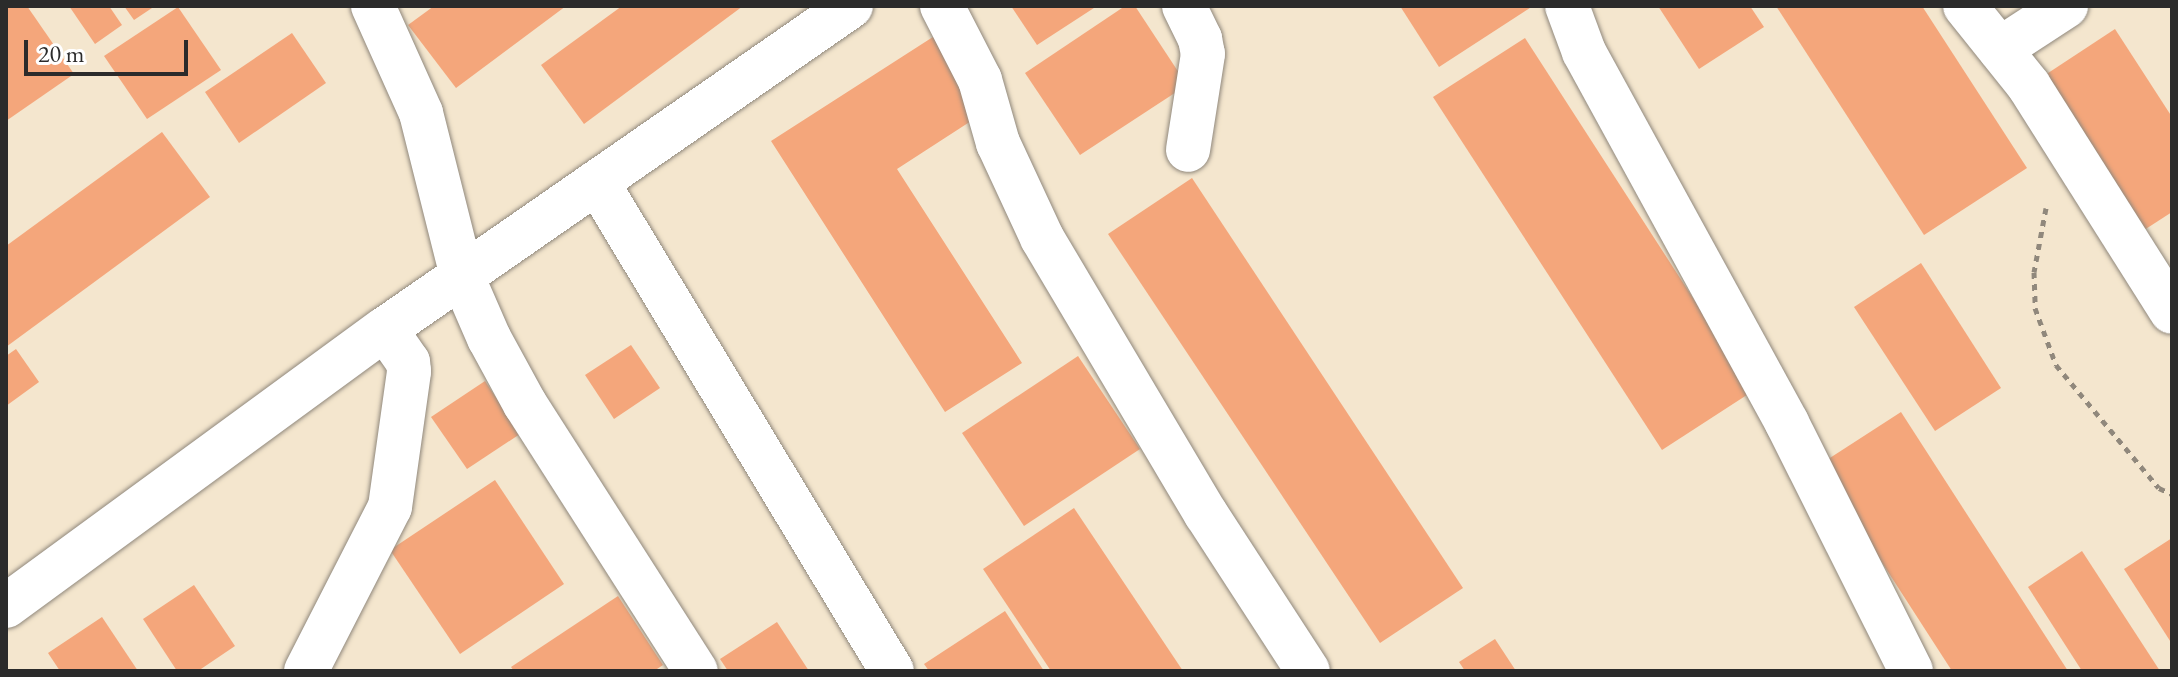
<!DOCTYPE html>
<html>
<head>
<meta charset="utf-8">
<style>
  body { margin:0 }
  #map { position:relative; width:2178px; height:677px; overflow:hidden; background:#f4e6ce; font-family:"EB Garamond",serif }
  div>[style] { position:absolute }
  .building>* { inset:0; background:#f4a67b }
  .path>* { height:5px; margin-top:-2.5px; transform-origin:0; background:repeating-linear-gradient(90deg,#90887c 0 6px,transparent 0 12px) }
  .roads { filter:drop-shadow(0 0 2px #90887c) drop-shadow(0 0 2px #90887c) }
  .minor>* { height:44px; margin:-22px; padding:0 22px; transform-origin:22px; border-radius:22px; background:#fff }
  span { translate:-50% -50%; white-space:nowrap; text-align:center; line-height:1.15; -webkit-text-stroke:7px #fff; paint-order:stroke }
  .frame { position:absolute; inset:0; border:8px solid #2b2b2b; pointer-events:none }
  .scale { position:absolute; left:24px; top:40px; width:164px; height:36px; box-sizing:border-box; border:4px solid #2b2b2b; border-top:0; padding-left:10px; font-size:24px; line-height:28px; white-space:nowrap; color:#2b2b2b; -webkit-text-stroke:6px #fff; paint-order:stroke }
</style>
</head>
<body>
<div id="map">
  <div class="building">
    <div style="clip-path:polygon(6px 6px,27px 6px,74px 74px,6px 121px)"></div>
    <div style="clip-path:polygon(69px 6px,109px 6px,122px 25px,95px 44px)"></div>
    <div style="clip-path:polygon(124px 6px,155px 6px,134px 20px)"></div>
    <div style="clip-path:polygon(434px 6px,566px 6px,456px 88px,408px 25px)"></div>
    <div style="clip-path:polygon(622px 6px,743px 6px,584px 124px,541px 65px)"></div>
    <div style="clip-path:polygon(1011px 6px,1097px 6px,1037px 45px)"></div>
    <div style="clip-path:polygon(1125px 6px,1135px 6px,1187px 85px,1080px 155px,1025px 73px)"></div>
    <div style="clip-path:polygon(1400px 6px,1533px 6px,1439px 67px)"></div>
    <div style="clip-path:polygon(1658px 6px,1750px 6px,1764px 27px,1699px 69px)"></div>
    <div style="clip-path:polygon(1776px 6px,1922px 6px,2027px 168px,1924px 235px)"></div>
    <div style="clip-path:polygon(178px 7px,221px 70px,147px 119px,104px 56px)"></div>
    <div style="clip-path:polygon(2115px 29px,2172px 117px,2172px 212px,2138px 234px,2039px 79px)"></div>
    <div style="clip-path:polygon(292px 33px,326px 83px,239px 143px,205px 92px)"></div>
    <div style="clip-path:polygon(936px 35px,985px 112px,897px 169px,1022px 363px,945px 412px,771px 141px)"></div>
    <div style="clip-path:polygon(1525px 38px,1753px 391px,1662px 450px,1433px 97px)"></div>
    <div style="clip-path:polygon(162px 132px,210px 197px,6px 347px,6px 246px)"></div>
    <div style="clip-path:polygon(1192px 178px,1463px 588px,1380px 643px,1108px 234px)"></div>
    <div style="clip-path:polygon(1921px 263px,2001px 388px,1935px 431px,1854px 307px)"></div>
    <div style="clip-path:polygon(631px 345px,660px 388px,614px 419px,585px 375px)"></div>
    <div style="clip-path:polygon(16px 349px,39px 382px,6px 406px,6px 356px)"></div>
    <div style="clip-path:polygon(1078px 356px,1140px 449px,1024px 526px,962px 433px)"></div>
    <div style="clip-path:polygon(485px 381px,520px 434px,467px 469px,431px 417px)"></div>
    <div style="clip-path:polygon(1901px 412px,2068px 671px,1952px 671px,1819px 465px)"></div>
    <div style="clip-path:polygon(495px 480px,564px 584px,460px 654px,390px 550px)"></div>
    <div style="clip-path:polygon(1074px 508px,1183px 671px,1051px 671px,983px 569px)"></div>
    <div style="clip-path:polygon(2172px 538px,2172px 644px,2124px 569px)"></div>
    <div style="clip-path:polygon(2082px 551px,2160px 671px,2082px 671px,2028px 587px)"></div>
    <div style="clip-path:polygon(194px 585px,235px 646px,198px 671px,177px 671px,143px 619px)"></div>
    <div style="clip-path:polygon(618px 596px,663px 665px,654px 671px,514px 671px,511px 667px)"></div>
    <div style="clip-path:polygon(1005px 611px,1044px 671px,929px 671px,924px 664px)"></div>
    <div style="clip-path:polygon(102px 617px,138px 671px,60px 671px,48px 653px)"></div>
    <div style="clip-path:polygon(777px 622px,809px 671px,728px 671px,720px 659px)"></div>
    <div style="clip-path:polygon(1495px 639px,1516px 671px,1465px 671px,1459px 662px)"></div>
  </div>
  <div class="path">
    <div style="left:2046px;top:208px;width:65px;rotate:100.6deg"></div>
    <div style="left:2034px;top:272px;width:36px;rotate:88deg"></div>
    <div style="left:2035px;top:308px;width:61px;rotate:69.8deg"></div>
    <div style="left:2056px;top:365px;width:160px;rotate:50.1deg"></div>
    <div style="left:2159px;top:488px;width:14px;rotate:25deg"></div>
  </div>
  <div class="roads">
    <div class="minor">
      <div style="left:373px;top:6px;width:117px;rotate:65.8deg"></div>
      <div style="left:421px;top:113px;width:168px;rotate:75.9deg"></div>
      <div style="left:462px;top:276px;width:68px;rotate:66.5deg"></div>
      <div style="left:489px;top:338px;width:75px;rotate:61.4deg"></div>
      <div style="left:525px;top:404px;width:317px;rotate:57.4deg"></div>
      <div style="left:942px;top:6px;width:83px;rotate:62.8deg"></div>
      <div style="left:980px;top:80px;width:66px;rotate:74.1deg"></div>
      <div style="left:998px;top:143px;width:105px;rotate:65.1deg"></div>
      <div style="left:1042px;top:238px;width:321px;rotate:59.3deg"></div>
      <div style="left:1206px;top:514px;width:187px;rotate:57deg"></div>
      <div style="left:1184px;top:6px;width:37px;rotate:64deg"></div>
      <div style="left:1200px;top:39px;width:15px;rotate:79deg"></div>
      <div style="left:1203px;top:54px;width:97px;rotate:98.9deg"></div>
      <div style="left:1567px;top:6px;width:49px;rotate:69.7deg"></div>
      <div style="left:1584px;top:52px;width:423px;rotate:61.3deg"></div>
      <div style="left:1787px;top:423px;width:277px;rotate:63.4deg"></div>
      <div style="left:1965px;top:6px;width:102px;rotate:51.3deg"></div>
      <div style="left:2029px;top:86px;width:267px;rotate:57.7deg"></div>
      <div style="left:2000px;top:49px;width:79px;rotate:-33.1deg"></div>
      <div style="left:597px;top:182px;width:571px;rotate:58.9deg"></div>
      <div style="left:6px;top:606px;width:469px;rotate:-36.2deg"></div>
      <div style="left:385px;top:329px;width:567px;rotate:-34.73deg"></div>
      <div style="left:306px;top:671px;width:184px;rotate:-62.9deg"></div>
      <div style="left:390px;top:507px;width:137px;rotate:-82deg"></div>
      <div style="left:409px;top:371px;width:9px;rotate:-96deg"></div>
      <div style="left:408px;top:362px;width:40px;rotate:-124.9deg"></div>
    </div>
  </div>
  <div class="frame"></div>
  <div class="scale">20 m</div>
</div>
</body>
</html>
